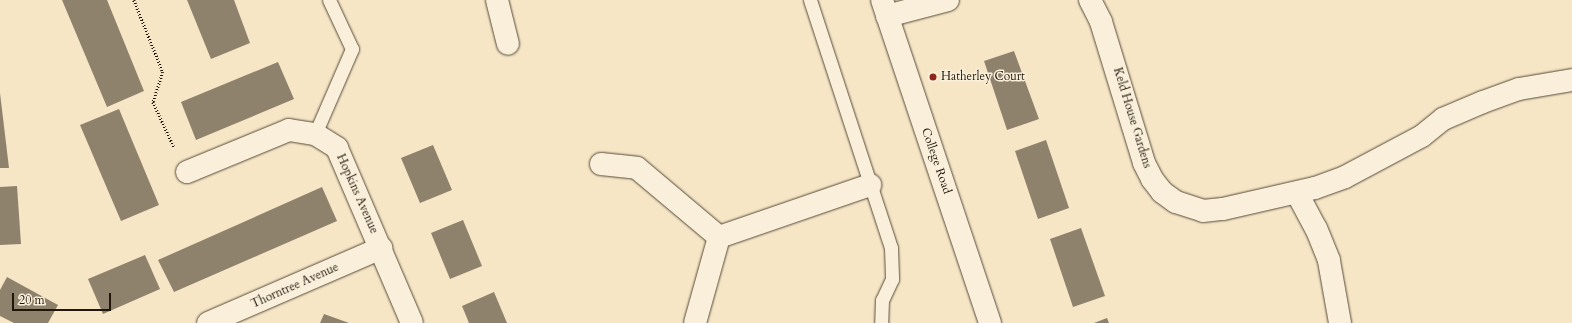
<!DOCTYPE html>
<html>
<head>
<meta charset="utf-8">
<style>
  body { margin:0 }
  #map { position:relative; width:1572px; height:323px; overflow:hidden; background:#f6e6c6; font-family:Cardo,serif }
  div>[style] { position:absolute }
  .building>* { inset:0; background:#8f826c }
  .path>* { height:2.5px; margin-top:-1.25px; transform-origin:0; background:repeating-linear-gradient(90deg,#20160a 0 1px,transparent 0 3px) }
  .roads { filter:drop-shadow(0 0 1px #564a39) drop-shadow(0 0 1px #564a39) }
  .lane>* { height:13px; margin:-6.5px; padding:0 6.5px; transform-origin:6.5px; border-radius:6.5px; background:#f9efda }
  .street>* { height:22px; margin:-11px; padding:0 11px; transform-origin:11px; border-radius:11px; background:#f9efda }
  .dots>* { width:11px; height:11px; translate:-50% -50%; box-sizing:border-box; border:2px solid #f9efda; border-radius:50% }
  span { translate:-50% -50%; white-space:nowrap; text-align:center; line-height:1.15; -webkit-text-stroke:3px #f9efda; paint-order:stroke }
  .poi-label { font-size:12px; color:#20160a }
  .left { translate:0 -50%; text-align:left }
  .street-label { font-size:12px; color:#20160a }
  .scale { position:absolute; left:12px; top:293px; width:99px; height:18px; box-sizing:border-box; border:2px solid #20160a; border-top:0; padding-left:5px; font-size:12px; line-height:14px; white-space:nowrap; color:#20160a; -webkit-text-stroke:3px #f9efda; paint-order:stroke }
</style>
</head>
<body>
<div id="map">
  <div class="building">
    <div style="clip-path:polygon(62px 0,107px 0,144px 91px,107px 107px)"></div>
    <div style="clip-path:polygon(187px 0,234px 0,250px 43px,211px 59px)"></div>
    <div style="clip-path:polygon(1014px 51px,1039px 119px,1007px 130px,984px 61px)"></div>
    <div style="clip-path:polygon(278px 62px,294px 99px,196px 140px,181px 102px)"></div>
    <div style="clip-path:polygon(0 93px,9px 168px,0 168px)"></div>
    <div style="clip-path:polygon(119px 109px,159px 205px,121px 221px,80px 125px)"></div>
    <div style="clip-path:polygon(1046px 140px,1069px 208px,1038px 219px,1015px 151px)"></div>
    <div style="clip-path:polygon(433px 145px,452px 190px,420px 203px,401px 158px)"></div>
    <div style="clip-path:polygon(17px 186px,21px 244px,0 245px,0 187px)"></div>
    <div style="clip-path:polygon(322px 187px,337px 221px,174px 292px,158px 260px)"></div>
    <div style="clip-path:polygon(463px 220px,482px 266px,450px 279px,431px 233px)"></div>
    <div style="clip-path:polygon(1081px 228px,1105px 296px,1073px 307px,1050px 239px)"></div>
    <div style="clip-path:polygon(145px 255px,160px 289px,103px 314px,88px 279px)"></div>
    <div style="clip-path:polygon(7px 277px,58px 305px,48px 323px,14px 323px,0 316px,0 290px)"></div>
    <div style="clip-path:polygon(494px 292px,507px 323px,469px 323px,462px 306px)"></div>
    <div style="clip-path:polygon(324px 314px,349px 323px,320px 323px)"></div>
    <div style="clip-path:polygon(1107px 318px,1109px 323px,1094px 323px)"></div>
  </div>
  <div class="path">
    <div style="left:134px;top:0;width:78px;rotate:68.1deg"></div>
    <div style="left:163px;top:72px;width:32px;rotate:108deg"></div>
    <div style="left:153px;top:102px;width:50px;rotate:65deg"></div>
  </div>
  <div class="roads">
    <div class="lane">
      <div style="left:810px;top:0;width:261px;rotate:71.9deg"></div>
      <div style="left:891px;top:248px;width:31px;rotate:88deg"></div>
      <div style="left:892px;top:279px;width:23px;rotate:115deg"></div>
      <div style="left:882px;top:300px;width:23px;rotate:92deg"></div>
      <div style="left:315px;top:134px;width:93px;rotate:-66.5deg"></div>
      <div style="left:352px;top:49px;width:54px;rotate:-115.1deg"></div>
    </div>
    <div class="street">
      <div style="left:497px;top:0;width:45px;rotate:76deg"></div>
      <div style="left:882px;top:0;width:341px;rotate:71.5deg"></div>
      <div style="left:1090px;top:0;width:25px;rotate:63deg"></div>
      <div style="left:1101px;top:22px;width:147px;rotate:73deg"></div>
      <div style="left:1144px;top:163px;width:18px;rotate:63deg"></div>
      <div style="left:1152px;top:179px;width:16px;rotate:52deg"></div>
      <div style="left:1162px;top:192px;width:17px;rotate:36deg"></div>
      <div style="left:1176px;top:202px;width:28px;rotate:18deg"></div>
      <div style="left:1203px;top:211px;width:20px;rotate:-6deg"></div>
      <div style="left:1223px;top:209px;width:94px;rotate:-12.9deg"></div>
      <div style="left:1315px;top:188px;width:32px;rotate:-20deg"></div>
      <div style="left:1345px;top:177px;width:87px;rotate:-28deg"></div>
      <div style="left:1422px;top:136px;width:27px;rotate:-39deg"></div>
      <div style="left:1443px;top:119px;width:43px;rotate:-23deg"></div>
      <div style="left:1483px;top:102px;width:38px;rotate:-20deg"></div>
      <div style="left:1519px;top:89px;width:54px;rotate:-9.6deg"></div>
      <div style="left:887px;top:16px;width:63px;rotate:-14.7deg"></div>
      <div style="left:601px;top:164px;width:36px;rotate:6deg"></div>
      <div style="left:637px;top:168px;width:107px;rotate:40.1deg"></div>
      <div style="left:719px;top:237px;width:89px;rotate:105.6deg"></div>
      <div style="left:187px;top:172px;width:110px;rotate:-22.4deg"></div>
      <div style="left:289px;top:130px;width:26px;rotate:9deg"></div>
      <div style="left:315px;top:134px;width:26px;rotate:32deg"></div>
      <div style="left:337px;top:148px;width:190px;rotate:66.8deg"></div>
      <div style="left:1297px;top:193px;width:40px;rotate:62deg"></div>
      <div style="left:1316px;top:228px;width:35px;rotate:68deg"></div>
      <div style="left:1329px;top:261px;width:63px;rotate:79.9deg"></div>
      <div style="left:719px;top:237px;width:160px;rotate:-19deg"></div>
      <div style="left:208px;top:323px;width:189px;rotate:-23.4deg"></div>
    </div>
  </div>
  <div class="dots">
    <div style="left:933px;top:77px;background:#8f2418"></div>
  </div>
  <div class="poi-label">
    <span class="left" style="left:941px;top:77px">Hatherley Court</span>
  </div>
  <div class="street-label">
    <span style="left:1132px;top:118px;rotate:73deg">Keld House Gardens</span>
    <span style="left:936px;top:161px;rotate:71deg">College Road</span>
    <span style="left:357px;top:194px;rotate:66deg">Hopkins Avenue</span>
    <span style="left:295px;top:286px;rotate:-24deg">Thorntree Avenue</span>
  </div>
  <div class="scale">20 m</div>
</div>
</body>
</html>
